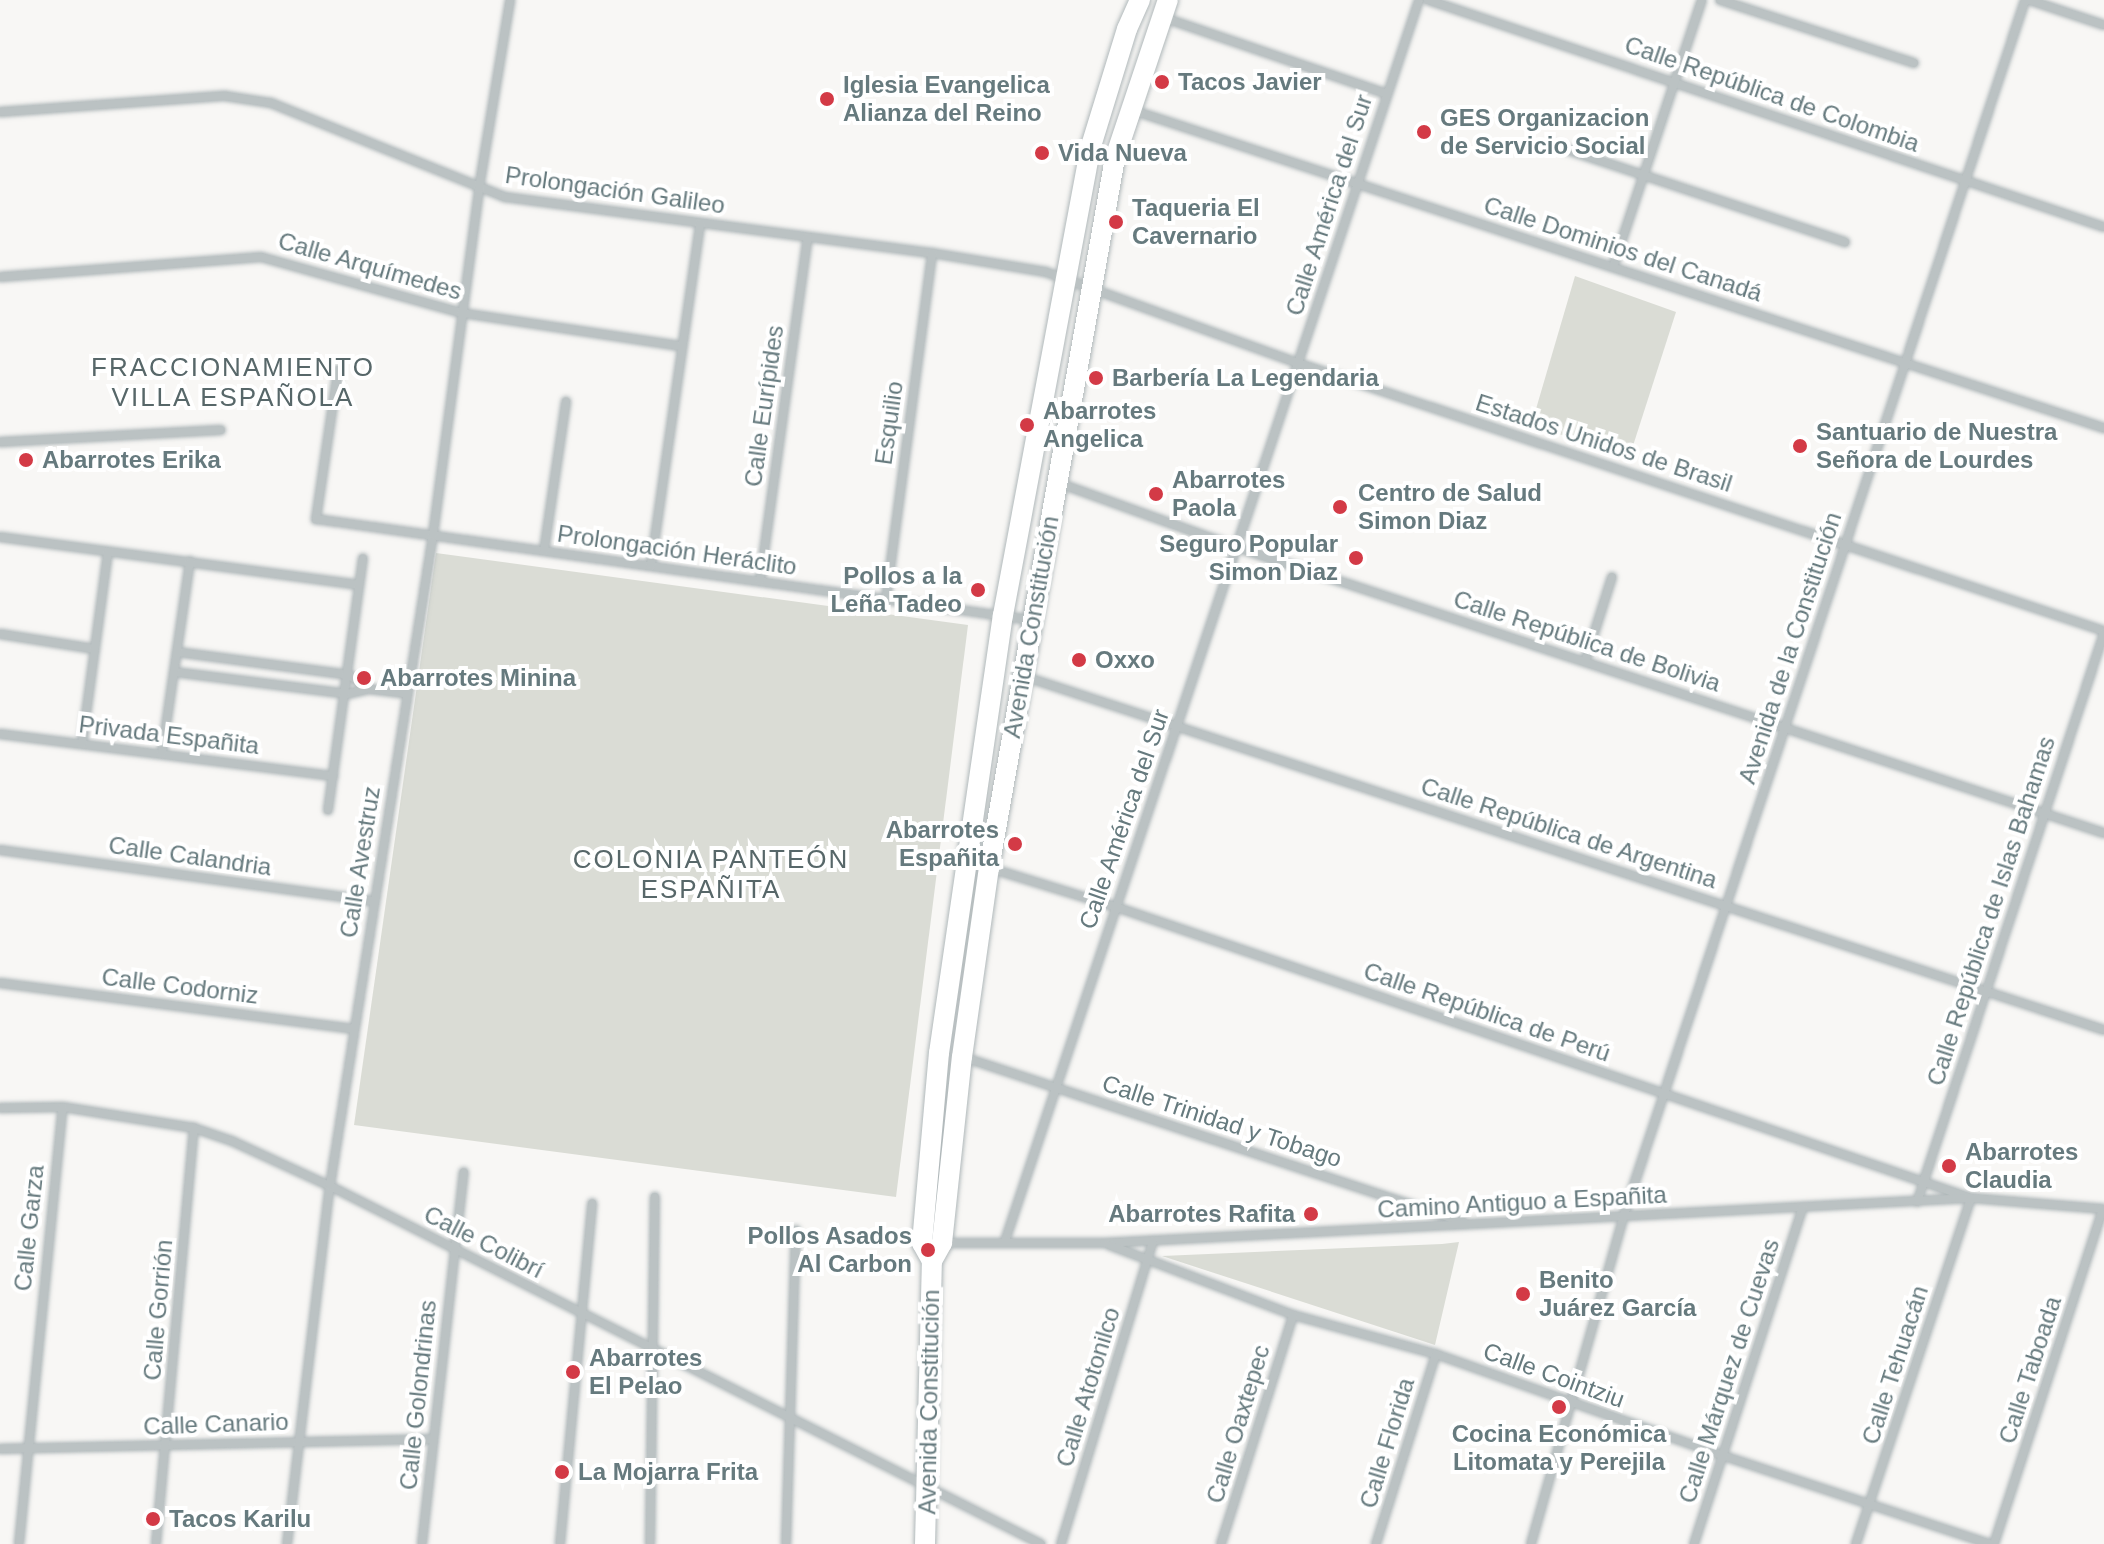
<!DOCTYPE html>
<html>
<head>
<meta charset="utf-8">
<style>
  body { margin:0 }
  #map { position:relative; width:2104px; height:1544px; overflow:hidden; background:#f8f7f5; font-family:Helvetica,sans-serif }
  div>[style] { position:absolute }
  .green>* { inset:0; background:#dadcd5 }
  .roads { filter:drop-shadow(0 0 2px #b0b8ba) drop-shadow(0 0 2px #b0b8ba) }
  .minor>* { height:8px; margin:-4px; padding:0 4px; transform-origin:4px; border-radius:4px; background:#bbc2c3 }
  .secondary>* { height:20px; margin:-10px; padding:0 10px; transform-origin:10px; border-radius:10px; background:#fff }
  .dots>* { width:22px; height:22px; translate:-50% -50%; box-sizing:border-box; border:4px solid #fff; border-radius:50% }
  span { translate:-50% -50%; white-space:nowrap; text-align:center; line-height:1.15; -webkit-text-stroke:8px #fff; paint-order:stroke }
  .poi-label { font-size:24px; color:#667a7e; font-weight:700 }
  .left { translate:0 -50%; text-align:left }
  .right { translate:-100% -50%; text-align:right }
  .street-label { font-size:24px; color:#667a7e }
  .neighbourhood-label { font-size:26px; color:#576769; letter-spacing:2px }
</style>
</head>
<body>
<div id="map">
  <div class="green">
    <div style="clip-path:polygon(1575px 276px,1676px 312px,1630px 455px,1531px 426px)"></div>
    <div style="clip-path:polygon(436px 553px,968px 625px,896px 1197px,354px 1125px)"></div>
    <div style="clip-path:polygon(1459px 1242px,1435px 1345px,1162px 1256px,1442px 1244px)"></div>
  </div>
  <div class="roads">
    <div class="minor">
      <div style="left:1428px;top:0;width:713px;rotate:18.56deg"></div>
      <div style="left:1720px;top:0;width:204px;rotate:18deg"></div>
      <div style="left:2029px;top:0;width:79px;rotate:18.4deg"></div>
      <div style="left:1162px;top:17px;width:238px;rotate:18.9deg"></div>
      <div style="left:1132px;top:110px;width:1023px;rotate:18.12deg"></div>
      <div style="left:0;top:112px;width:226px;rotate:-4.1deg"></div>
      <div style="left:225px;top:96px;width:47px;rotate:8.7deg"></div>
      <div style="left:271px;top:103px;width:252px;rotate:21.9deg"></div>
      <div style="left:505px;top:197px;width:431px;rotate:7.5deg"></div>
      <div style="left:932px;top:253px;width:116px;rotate:9.5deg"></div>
      <div style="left:1046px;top:272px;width:268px;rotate:19.9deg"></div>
      <div style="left:1298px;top:363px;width:849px;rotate:18.39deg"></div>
      <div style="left:1550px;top:144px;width:311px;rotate:18.4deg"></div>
      <div style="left:1613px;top:267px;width:281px;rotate:-71.6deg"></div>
      <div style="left:0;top:277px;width:262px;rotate:-4.4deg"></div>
      <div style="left:261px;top:257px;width:209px;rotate:15.6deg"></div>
      <div style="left:462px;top:313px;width:220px;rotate:8.6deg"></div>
      <div style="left:338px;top:370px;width:151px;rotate:98.4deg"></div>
      <div style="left:316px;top:519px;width:722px;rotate:8.04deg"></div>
      <div style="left:0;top:442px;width:221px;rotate:-3.1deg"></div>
      <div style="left:1059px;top:483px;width:188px;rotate:19.9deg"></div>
      <div style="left:1236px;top:547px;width:914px;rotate:18.24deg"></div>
      <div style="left:0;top:537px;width:361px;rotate:7.6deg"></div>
      <div style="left:544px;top:551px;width:151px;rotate:-81.6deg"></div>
      <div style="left:651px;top:565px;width:345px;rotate:-81.8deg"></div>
      <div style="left:760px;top:581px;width:347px;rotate:-82.1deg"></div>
      <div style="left:886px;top:599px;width:349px;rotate:-82.4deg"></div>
      <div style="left:0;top:634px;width:96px;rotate:9deg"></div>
      <div style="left:177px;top:652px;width:174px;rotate:7.6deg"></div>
      <div style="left:349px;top:675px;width:24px;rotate:35deg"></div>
      <div style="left:1585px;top:662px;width:89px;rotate:-72.4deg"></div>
      <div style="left:174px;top:672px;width:174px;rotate:7.2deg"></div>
      <div style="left:347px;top:694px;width:23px;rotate:-13deg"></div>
      <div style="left:369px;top:689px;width:38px;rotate:7deg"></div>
      <div style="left:1026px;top:677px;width:1134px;rotate:18.13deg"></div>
      <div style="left:0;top:734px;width:336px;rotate:7.2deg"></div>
      <div style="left:82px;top:744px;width:194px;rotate:-82.3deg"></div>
      <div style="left:162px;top:753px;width:194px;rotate:-81.7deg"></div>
      <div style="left:328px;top:810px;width:254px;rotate:-82.1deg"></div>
      <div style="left:0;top:850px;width:377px;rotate:7.8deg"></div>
      <div style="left:990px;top:868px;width:132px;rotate:17.2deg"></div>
      <div style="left:1116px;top:907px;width:903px;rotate:18.8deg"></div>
      <div style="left:1971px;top:1198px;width:365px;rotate:108.4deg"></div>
      <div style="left:0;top:983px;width:357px;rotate:7.4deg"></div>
      <div style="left:963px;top:1057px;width:527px;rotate:18.26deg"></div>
      <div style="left:0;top:1108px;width:63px;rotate:-0.9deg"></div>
      <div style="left:63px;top:1107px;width:133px;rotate:9.1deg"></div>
      <div style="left:194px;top:1128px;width:40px;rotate:18.9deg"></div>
      <div style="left:232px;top:1141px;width:108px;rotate:24.7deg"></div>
      <div style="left:330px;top:1186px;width:796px;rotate:26.73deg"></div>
      <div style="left:1917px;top:1202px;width:599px;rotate:-71.81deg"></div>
      <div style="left:1005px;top:1241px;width:1308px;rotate:-71.55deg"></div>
      <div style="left:942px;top:1243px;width:162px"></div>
      <div style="left:1104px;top:1243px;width:868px;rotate:-2.97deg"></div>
      <div style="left:1971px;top:1198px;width:133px;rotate:4.7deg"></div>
      <div style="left:1109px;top:1245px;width:197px;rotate:20.8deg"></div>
      <div style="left:1293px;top:1315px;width:148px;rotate:15.3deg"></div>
      <div style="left:1436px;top:1354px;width:306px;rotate:19.5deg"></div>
      <div style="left:1724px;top:1456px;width:280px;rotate:18.3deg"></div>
      <div style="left:0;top:1449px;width:433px;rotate:-1.3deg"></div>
      <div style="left:19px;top:1544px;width:439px;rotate:-84.3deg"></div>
      <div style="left:156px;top:1544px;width:418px;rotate:-84.8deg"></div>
      <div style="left:287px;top:1544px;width:361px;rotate:-83.2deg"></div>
      <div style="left:330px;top:1186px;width:659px;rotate:-81.01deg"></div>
      <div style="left:433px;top:535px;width:350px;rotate:-82.4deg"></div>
      <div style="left:479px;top:188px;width:191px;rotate:-80.6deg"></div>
      <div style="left:422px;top:1544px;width:374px;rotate:-83.6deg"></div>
      <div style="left:560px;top:1544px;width:342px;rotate:-84.6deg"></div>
      <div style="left:650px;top:1544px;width:347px;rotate:-89.2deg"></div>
      <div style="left:786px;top:1544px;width:314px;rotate:-88.2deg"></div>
      <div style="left:1061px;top:1544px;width:317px;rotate:-73.1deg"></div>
      <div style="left:1221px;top:1544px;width:240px;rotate:-72.5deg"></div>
      <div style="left:1376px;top:1544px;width:199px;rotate:-72.5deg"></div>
      <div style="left:1531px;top:1544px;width:339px;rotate:-74.2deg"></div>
      <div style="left:1623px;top:1218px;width:1283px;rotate:-71.73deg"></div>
      <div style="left:1694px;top:1544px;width:352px;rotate:-72.1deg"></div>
      <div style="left:1994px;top:1544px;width:352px;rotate:-72deg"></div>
    </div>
    <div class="secondary">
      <div style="left:932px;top:1261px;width:21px;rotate:-119deg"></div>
      <div style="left:922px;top:1243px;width:191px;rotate:-84.9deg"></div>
      <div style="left:939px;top:1053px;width:443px;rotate:-81.7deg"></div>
      <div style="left:1003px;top:615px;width:477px;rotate:-79.4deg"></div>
      <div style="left:1091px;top:146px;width:122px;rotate:-72.9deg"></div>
      <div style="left:1127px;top:29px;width:32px;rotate:-66deg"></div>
      <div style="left:925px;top:1544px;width:283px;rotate:-88.6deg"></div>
      <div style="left:932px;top:1261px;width:21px;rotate:-61deg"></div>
      <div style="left:942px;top:1243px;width:187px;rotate:-83.9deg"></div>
      <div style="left:962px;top:1057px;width:191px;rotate:-81.9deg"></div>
      <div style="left:989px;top:868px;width:721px;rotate:-79.94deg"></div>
      <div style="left:1115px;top:158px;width:167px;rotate:-71.5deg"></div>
    </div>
  </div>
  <div class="dots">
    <div style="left:1162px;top:82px;background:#d33a46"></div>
    <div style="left:827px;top:99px;background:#d33a46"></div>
    <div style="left:1424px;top:132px;background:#d33a46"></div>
    <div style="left:1042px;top:153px;background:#d33a46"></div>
    <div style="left:1116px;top:222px;background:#d33a46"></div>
    <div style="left:1096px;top:378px;background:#d33a46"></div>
    <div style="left:1027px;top:425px;background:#d33a46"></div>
    <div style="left:1800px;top:446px;background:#d33a46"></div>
    <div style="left:26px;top:460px;background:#d33a46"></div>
    <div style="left:1156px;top:494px;background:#d33a46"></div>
    <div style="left:1340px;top:507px;background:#d33a46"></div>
    <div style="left:1356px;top:558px;background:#d33a46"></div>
    <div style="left:978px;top:590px;background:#d33a46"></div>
    <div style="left:1079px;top:660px;background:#d33a46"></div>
    <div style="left:364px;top:678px;background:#d33a46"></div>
    <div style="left:1015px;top:844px;background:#d33a46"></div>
    <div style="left:1949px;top:1166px;background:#d33a46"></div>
    <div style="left:1311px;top:1214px;background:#d33a46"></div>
    <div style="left:928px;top:1250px;background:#d33a46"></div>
    <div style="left:1523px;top:1294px;background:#d33a46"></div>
    <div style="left:573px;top:1372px;background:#d33a46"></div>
    <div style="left:1559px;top:1407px;background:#d33a46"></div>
    <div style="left:562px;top:1472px;background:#d33a46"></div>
    <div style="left:153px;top:1519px;background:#d33a46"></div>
  </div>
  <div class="poi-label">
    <span class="left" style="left:1178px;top:82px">Tacos Javier</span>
    <span class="left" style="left:843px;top:99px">Iglesia Evangelica<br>Alianza del Reino</span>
    <span class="left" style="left:1440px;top:132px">GES Organizacion<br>de Servicio Social</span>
    <span class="left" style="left:1058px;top:153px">Vida Nueva</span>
    <span class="left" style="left:1132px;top:222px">Taqueria El<br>Cavernario</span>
    <span class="left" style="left:1112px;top:378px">Barbería La Legendaria</span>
    <span class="left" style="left:1043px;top:425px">Abarrotes<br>Angelica</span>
    <span class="left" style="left:1816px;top:446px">Santuario de Nuestra<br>Señora de Lourdes</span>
    <span class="left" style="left:42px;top:460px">Abarrotes Erika</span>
    <span class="left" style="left:1172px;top:494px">Abarrotes<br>Paola</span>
    <span class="left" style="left:1358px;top:507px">Centro de Salud<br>Simon Diaz</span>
    <span class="right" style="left:1338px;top:558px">Seguro Popular<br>Simon Diaz</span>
    <span class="right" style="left:962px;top:590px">Pollos a la<br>Leña Tadeo</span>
    <span class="left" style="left:1095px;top:660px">Oxxo</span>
    <span class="left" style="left:380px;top:678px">Abarrotes Minina</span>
    <span class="right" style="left:999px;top:844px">Abarrotes<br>Españita</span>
    <span class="left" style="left:1965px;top:1166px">Abarrotes<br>Claudia</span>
    <span class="right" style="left:1295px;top:1214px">Abarrotes Rafita</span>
    <span class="right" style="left:912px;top:1250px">Pollos Asados<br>Al Carbon</span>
    <span class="left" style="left:1539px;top:1294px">Benito<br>Juárez García</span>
    <span class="left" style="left:589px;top:1372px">Abarrotes<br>El Pelao</span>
    <span style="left:1559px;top:1448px">Cocina Económica<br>Litomata y Perejila</span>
    <span class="left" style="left:578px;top:1472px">La Mojarra Frita</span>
    <span class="left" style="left:169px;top:1519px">Tacos Karilu</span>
  </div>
  <div class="street-label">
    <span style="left:1772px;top:94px;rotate:19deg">Calle República de Colombia</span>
    <span style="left:615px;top:190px;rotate:8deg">Prolongación Galileo</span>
    <span style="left:1329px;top:205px;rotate:-72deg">Calle América del Sur</span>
    <span style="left:1623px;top:249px;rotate:18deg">Calle Dominios del Canadá</span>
    <span style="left:370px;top:266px;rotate:16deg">Calle Arquímedes</span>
    <span style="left:764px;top:406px;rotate:-82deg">Calle Eurípides</span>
    <span style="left:889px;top:423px;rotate:-82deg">Esquilio</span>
    <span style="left:1604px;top:443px;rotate:18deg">Estados Unidos de Brasil</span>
    <span style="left:677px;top:550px;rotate:8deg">Prolongación Heráclito</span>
    <span style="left:1031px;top:627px;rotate:-80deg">Avenida Constitución</span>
    <span style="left:1587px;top:641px;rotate:18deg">Calle República de Bolivia</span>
    <span style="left:1790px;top:648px;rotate:-72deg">Avenida de la Constitución</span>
    <span style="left:169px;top:735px;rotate:7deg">Privada Españita</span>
    <span style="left:1124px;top:819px;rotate:-71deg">Calle América del Sur</span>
    <span style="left:1569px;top:833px;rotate:18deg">Calle República de Argentina</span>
    <span style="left:190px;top:856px;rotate:8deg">Calle Calandria</span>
    <span style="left:360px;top:862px;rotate:-81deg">Calle Avestruz</span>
    <span style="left:1991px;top:911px;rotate:-72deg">Calle República de Islas Bahamas</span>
    <span style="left:180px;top:986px;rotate:7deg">Calle Codorniz</span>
    <span style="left:1487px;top:1012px;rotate:19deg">Calle República de Perú</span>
    <span style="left:1222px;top:1121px;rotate:18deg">Calle Trinidad y Tobago</span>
    <span style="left:1522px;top:1202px;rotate:-3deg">Camino Antiguo a Españita</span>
    <span style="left:29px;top:1228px;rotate:-84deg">Calle Garza</span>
    <span style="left:484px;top:1242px;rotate:27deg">Calle Colibrí</span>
    <span style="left:158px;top:1310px;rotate:-85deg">Calle Gorrión</span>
    <span style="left:1895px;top:1365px;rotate:-72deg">Calle Tehuacán</span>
    <span style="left:2030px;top:1370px;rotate:-72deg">Calle Taboada</span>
    <span style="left:1729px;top:1371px;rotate:-72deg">Calle Márquez de Cuevas</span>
    <span style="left:1554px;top:1375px;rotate:20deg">Calle Cointziu</span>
    <span style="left:1088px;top:1387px;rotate:-73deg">Calle Atotonilco</span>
    <span style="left:418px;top:1395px;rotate:-84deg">Calle Golondrinas</span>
    <span style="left:929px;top:1402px;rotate:-89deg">Avenida Constitución</span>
    <span style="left:216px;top:1424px;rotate:-2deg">Calle Canario</span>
    <span style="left:1238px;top:1424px;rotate:-73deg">Calle Oaxtepec</span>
    <span style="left:1387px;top:1443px;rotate:-73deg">Calle Florida</span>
  </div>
  <div class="neighbourhood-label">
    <span style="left:233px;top:383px">FRACCIONAMIENTO<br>VILLA ESPAÑOLA</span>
    <span style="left:711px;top:875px">COLONIA PANTEÓN<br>ESPAÑITA</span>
  </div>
</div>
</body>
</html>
